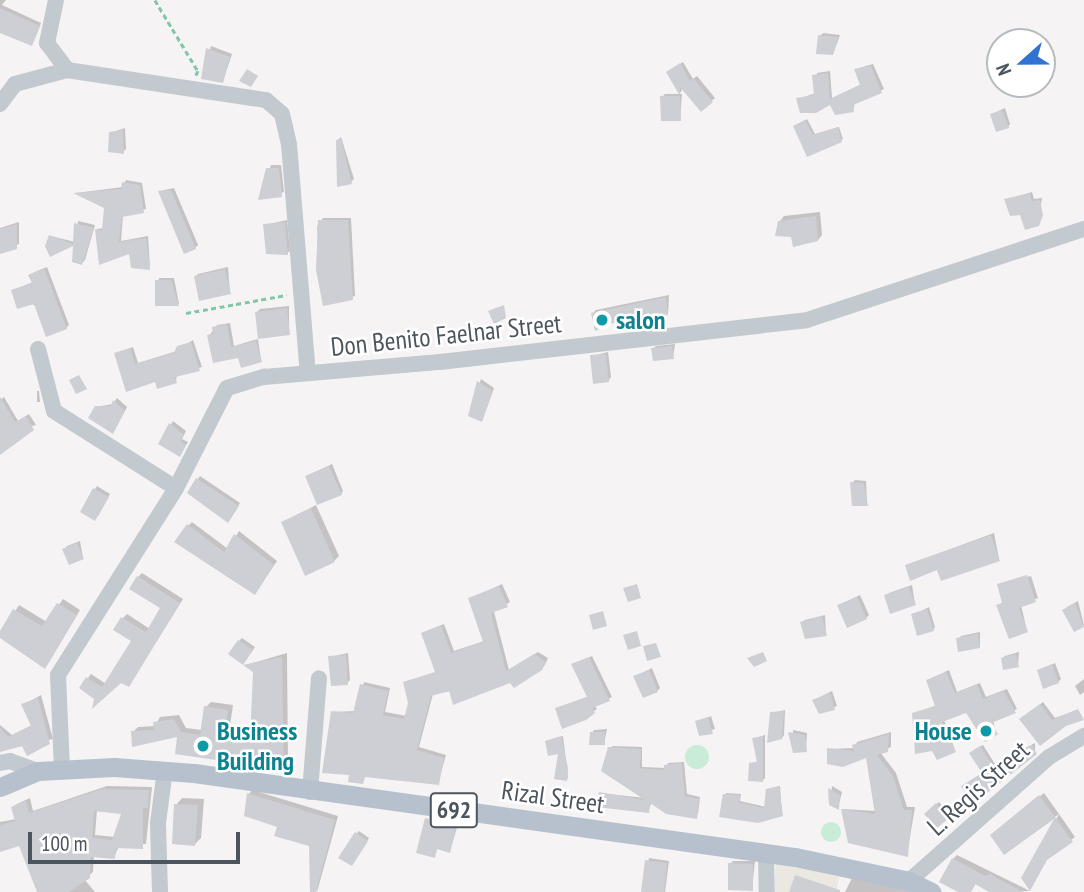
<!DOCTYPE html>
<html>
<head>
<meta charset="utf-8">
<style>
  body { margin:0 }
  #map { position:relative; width:1084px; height:892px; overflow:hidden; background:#f5f3f3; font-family:"PT Sans Narrow",sans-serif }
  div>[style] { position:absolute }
  .commercial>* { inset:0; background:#eae8e1 }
  .green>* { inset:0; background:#c8ecd6 }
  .round { border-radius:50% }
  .shadow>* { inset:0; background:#0003 }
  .building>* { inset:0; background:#cdcfd4 }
  .path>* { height:2.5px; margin-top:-1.25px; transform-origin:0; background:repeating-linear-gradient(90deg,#83c6a7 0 5px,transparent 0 8.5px) }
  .minor>* { height:16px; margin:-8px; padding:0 8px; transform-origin:8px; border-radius:8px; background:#c2c9cf }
  .major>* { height:19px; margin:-9.5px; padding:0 9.5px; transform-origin:9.5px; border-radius:9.5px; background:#b6c1cd }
  .dots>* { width:19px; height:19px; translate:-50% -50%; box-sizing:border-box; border:4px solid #fff; border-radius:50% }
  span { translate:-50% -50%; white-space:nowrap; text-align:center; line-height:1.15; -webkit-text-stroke:5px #fff; paint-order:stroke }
  .shield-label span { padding:2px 5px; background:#fff; border:2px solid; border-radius:5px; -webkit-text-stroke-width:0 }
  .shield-label { font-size:24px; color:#4c555e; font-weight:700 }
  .culture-label { font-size:26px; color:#0d838f; font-weight:700 }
  .left { translate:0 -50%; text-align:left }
  .right { translate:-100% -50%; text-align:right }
  .street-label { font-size:26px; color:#4c555e }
  .north { position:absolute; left:986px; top:28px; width:70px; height:70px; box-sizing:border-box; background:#fff; border:2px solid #b7bbbf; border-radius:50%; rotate:249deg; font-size:19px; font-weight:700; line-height:28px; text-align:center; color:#4c555e }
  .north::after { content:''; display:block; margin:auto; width:24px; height:32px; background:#3073d1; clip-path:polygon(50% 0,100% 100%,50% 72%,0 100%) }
  .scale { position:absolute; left:28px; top:832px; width:212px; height:32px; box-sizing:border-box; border:4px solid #4c555e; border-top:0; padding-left:9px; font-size:21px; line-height:24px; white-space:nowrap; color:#4c555e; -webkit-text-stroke:5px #fff; paint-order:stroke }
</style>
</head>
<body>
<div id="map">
  <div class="commercial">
    <div style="clip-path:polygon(776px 860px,839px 877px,836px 892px,774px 892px)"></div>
  </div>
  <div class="green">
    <div class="round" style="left:685px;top:745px;width:24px;height:24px"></div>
    <div class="round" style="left:821px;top:822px;width:20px;height:20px"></div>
  </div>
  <div class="shadow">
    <div style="clip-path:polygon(0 0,6px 0,2px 5px,41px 23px,34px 41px,0 31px)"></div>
    <div style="clip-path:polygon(823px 33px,840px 35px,833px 54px,820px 36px)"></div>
    <div style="clip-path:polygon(211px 46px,232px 54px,223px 81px,203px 78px)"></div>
    <div style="clip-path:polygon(683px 62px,693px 79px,697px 76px,715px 98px,701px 110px,682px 87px,681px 93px,668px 72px)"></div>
    <div style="clip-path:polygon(873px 64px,884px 89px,855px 102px,853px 110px,798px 99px,816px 93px,817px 73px,830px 71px,832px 98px,862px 84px,856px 69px)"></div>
    <div style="clip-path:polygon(665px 94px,682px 94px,680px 119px,662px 97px)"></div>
    <div style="clip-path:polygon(1005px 108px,1010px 124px,1008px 127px,992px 114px)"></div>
    <div style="clip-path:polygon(807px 119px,815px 134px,839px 127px,843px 139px,807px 155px,797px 125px)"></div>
    <div style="clip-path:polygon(125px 128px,126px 149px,123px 152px,110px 133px)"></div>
    <div style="clip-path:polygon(341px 137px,354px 179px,351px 182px,338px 140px)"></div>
    <div style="clip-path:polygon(271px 165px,281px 165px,284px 192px,260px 198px)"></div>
    <div style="clip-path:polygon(126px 180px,142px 183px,146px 209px,123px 215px,121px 241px,148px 236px,150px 268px,130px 252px,101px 263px,97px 229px,104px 228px,106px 207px,76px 193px,123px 187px)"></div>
    <div style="clip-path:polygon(174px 188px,198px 245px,195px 248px,160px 191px)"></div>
    <div style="clip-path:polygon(1032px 192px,1034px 199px,1042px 198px,1038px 224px,1006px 200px)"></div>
    <div style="clip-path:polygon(820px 212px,822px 235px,818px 240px,792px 236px,780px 221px,784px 216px)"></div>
    <div style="clip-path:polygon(323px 218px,351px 218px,355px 296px,324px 304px,317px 227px)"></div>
    <div style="clip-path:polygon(287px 220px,290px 251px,287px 253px,265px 225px)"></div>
    <div style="clip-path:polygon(78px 221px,95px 225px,85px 260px,82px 263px,75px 243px,51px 255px,51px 236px,75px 242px)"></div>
    <div style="clip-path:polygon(19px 222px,19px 244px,0 252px,0 228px)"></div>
    <div style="clip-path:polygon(47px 267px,69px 325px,66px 328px,13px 290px,33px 282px,33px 273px)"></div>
    <div style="clip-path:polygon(228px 267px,230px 293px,195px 277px,198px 274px)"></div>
    <div style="clip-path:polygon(159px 278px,174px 278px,179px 304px,156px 304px)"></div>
    <div style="clip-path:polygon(669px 295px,668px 314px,593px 313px,596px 310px)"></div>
    <div style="clip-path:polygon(289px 306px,289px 334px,257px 312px,260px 309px)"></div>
    <div style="clip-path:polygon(230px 323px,234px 346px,258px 339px,261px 360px,239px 356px,209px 336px,217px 325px)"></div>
    <div style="clip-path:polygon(193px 340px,202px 367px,177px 374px,176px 381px,156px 380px,116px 354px,133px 347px,138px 363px,177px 351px)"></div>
    <div style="clip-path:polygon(675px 344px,673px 357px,653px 349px,656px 346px)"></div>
    <div style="clip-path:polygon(608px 352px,611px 377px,609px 380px,592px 356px)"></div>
    <div style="clip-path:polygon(481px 379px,494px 388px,482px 420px,470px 415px)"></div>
    <div style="clip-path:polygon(37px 391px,39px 391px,40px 402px,37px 402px)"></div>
    <div style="clip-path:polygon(4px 397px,18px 421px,29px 414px,36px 425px,0 434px,0 400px)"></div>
    <div style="clip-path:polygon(117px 398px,127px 407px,115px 429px,96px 407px,113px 404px)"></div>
    <div style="clip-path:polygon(173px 421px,186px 431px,182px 439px,188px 442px,182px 452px,160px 443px)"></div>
    <div style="clip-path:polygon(332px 464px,343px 491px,341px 494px,307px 476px)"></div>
    <div style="clip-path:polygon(200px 476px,240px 503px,230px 518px,189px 492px)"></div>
    <div style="clip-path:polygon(855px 480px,866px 481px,867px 504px,852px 483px)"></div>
    <div style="clip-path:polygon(97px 486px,110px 494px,98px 516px,95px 489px)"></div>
    <div style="clip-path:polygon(316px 505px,339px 556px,334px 561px,283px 522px)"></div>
    <div style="clip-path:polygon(192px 522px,228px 549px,239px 531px,277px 561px,258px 589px,188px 526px)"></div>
    <div style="clip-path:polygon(994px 533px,999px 559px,942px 579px,938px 568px,907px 565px)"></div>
    <div style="clip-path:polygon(80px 541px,83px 558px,65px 549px,67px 546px)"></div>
    <div style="clip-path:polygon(142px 573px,183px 599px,132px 681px,121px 680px,96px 699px,88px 678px,91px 674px,106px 684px,133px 640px,116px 629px,123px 618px,127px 614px,150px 629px,163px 608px,138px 577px)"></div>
    <div style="clip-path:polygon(1031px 576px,1038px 598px,1021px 605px,1027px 631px,998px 606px,1004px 602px,1000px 585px)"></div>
    <div style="clip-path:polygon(502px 584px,510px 602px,494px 612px,509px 670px,538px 652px,548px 658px,545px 665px,511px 681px,433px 694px,419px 747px,446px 755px,438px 783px,366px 775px,363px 782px,351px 774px,332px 712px,355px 711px,364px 682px,390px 688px,385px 712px,407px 716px,410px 703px,405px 682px,444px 671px,423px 633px,444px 624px,454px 651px,484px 641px,470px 599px)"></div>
    <div style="clip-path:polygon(912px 585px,915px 604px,886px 596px,889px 593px)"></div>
    <div style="clip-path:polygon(860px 595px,869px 615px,866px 618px,839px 605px)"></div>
    <div style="clip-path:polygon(63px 599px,80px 610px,49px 662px,0 636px,19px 605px,47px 622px)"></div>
    <div style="clip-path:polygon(1078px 601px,1084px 625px,1075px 630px,1067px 607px)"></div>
    <div style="clip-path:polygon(929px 607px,935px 627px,933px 630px,913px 615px)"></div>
    <div style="clip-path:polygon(825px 615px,826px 634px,802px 622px,805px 620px)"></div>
    <div style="clip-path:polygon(980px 632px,980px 647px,958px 639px,961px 636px)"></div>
    <div style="clip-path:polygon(242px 638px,255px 647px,246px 660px,239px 641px)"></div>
    <div style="clip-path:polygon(1019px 652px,1018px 665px,1003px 658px,1005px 656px)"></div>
    <div style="clip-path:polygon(287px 653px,288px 763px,283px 768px,179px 735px,133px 732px,138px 727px,155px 726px,160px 717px,179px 715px,186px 728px,202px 730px,206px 707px,211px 702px,233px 705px,229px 733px,252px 736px,255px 671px,246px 665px)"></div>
    <div style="clip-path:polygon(348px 653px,350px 680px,347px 683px,330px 657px)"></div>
    <div style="clip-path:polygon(592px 656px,612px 697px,594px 705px,597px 709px,585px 718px,557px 709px,589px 696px,573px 664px)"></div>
    <div style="clip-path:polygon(1055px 663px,1061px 679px,1058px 682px,1039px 671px)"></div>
    <div style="clip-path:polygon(652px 668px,660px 688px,657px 691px,636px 676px)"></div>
    <div style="clip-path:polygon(949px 670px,957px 692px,980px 683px,986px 697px,1007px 689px,1017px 709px,993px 720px,996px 733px,967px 711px,944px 720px,955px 750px,914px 714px,937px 705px,928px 680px)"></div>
    <div style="clip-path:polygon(1084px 679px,1084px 692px,1080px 695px,1075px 686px)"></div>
    <div style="clip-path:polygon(832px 691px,837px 706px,820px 712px,814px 700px)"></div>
    <div style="clip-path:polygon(41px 695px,53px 739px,0 751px,0 725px,12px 735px,32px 725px,23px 705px)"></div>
    <div style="clip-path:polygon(1043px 702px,1055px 718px,1077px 710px,1066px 724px,1024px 717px)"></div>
    <div style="clip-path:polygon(785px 710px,784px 735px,782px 738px,772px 713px)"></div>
    <div style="clip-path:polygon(711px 716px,715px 729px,701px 734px,697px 722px)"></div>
    <div style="clip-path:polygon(607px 729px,604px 744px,592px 733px,594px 730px)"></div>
    <div style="clip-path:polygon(793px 730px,807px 733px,806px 750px,794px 751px)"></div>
    <div style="clip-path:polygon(891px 732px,891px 747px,880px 752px,896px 773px,907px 807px,915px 807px,907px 855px,849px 841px,843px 809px,876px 811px,867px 755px,829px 749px,855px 748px,857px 742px)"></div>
    <div style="clip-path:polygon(765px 735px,765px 778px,763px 780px,751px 764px,758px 761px,753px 739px)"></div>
    <div style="clip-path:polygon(563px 736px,568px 778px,566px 779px,560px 751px,547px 741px)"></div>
    <div style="clip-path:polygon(1035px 743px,1035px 753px,984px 773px,974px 750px,983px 745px,995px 764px)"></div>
    <div style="clip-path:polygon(613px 746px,642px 747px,642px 767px,666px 768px,668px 763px,684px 762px,687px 794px,700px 797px,698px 814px,652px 802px,648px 811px,600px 793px,645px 798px,610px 748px)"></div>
    <div style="clip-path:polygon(evenodd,107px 786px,152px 787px,146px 844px,119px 846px,114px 857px,94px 855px,93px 872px,84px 879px,95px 892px,47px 892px,20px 844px,0 850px,0 822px,16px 819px,13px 808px,17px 804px,30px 798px,33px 811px,107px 786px,97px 810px,123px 813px,115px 837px,95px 835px,97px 810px)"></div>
    <div style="clip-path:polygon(780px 786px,782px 814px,721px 816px,726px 793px,741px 794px,740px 801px,766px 807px,768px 790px)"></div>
    <div style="clip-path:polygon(832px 786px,842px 792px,838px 808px,830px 804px)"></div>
    <div style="clip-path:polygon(252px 790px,338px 816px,317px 892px,311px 844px,279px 826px,249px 794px)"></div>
    <div style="clip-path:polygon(1044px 793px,1059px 814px,1005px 853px,996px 832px)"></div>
    <div style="clip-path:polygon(182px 798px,204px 799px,201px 838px,194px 845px,176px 805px)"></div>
    <div style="clip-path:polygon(939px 802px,950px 814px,937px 826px,926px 814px)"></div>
    <div style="clip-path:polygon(1059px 814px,1075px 837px,1049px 856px,1030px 888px,1023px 878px)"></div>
    <div style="clip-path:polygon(429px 816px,458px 824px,450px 851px,438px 847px,434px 856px)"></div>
    <div style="clip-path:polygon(359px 831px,369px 838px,354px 861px,356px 834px)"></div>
    <div style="clip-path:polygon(957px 855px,1030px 891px,993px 892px,976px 883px,971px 892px,962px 892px,953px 859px)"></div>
    <div style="clip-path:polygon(649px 858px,669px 861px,665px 892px,643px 892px)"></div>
    <div style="clip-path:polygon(733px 861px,755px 861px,752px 889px,730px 864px)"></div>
    <div style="clip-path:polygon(853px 876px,912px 892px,845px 892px)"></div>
  </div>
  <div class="building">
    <div style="clip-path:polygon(0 8px,40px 26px,32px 46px,0 33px)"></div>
    <div style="clip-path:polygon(818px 35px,838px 37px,833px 55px,816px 54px)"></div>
    <div style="clip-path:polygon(206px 48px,230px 57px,223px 83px,201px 79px)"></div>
    <div style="clip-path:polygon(680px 63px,690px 81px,693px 78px,713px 102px,701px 112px,680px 87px,680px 96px,666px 72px)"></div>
    <div style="clip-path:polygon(871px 66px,882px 93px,853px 105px,854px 112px,835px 115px,830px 105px,816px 113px,800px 113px,796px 98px,814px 95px,812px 75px,828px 73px,830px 99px,860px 85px,854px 69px)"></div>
    <div style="clip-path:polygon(247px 69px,258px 76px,251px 87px,239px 81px)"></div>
    <div style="clip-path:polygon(660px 96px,680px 96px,681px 121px,661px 121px)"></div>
    <div style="clip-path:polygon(1002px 110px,1009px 128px,996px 132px,990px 114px)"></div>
    <div style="clip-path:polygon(805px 120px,813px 135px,838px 127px,842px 142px,807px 157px,793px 126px)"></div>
    <div style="clip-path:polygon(123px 130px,124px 154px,108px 152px,109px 132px)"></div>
    <div style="clip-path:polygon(341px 139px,352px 184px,337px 187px,336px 140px)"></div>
    <div style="clip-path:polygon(266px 168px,279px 168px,282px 197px,258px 200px)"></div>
    <div style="clip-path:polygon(122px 182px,140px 185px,144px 213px,122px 217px,119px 242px,146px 238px,150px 270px,131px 268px,129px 254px,99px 265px,95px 229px,102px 230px,104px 208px,73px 193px,121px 189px)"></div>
    <div style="clip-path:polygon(171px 190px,196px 249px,184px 254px,158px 191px)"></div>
    <div style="clip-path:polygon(1030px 193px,1032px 201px,1040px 200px,1043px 215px,1039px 226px,1025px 230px,1020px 215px,1010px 216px,1004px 199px)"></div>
    <div style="clip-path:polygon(816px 216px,818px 241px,793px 247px,791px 237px,775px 236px,778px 221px)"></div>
    <div style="clip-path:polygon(318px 220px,348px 220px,353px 300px,323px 306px,316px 270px)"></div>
    <div style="clip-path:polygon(285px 222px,288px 255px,266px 254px,263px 224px)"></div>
    <div style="clip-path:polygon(74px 223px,94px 228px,82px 265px,72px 262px,73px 246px,50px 257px,45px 246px,49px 235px,73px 244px)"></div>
    <div style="clip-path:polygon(17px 224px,17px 249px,0 254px,0 229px)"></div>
    <div style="clip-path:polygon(44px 268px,67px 329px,46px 337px,34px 304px,17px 309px,11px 290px,32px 283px,28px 275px)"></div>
    <div style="clip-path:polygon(225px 269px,231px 294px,199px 301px,194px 276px)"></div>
    <div style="clip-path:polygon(155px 280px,171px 280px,179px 306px,155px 306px)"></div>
    <div style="clip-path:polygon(666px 297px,668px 315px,613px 323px,595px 331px,591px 313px)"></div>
    <div style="clip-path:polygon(504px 305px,506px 318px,494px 324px,488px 311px)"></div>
    <div style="clip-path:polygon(287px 308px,290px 335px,258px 339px,255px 312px)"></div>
    <div style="clip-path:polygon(227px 324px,231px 347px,256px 341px,262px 362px,241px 368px,238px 358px,213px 363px,207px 335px,213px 334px,212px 327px)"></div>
    <div style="clip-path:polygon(191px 342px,200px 371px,175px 377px,177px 383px,157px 389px,155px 382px,126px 392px,114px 353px,130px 348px,135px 364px,174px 353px,177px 346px)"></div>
    <div style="clip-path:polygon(672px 346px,674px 359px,653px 361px,651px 348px)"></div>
    <div style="clip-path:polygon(606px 354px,609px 382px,593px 384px,590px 355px)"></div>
    <div style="clip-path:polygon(79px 375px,87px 389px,76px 394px,69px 380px)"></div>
    <div style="clip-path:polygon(477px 381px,493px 391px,482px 422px,468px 416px)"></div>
    <div style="clip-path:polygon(0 397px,15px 422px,26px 416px,34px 430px,0 455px)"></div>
    <div style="clip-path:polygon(113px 400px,125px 411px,113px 434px,88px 418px,95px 406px,111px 406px)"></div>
    <div style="clip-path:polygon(169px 423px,184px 435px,181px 442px,186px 445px,180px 457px,158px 444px)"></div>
    <div style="clip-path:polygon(329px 466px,342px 495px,317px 505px,305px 476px)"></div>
    <div style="clip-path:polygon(196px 478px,239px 506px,228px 523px,187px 493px)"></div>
    <div style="clip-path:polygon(850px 482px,864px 483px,868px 506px,852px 506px)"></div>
    <div style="clip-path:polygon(93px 488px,109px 497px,95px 521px,80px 512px)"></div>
    <div style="clip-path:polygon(311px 508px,335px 562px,305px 576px,281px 522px)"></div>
    <div style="clip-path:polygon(187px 524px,224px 552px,234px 534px,274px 565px,255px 595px,174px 542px)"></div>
    <div style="clip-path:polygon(991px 535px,1000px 561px,941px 581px,937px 570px,910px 581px,905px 565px)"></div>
    <div style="clip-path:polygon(77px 543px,84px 559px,69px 565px,62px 549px)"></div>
    <div style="clip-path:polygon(1027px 575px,1036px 602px,1019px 608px,1028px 632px,1009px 639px,996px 605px,1002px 603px,997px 584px)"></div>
    <div style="clip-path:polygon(137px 576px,180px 603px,129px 687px,121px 683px,92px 709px,94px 699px,79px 688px,86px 677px,102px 687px,131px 641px,113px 630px,121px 617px,146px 632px,160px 608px,129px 589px)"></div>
    <div style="clip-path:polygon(637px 584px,641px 598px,628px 602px,623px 588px)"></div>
    <div style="clip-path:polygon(499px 586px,508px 607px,491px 613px,506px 671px,534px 654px,546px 662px,542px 670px,514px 688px,510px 683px,453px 705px,449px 691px,431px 696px,417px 750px,444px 758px,439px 785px,365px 777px,363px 784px,348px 782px,349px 775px,322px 773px,331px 711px,353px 713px,360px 684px,388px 691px,383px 715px,404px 719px,408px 703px,403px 682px,435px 672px,421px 633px,441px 625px,451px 653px,483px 642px,468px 598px)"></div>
    <div style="clip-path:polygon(909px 587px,916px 605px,890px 614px,884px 595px)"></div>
    <div style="clip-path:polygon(857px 597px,867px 619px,847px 628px,837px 605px)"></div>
    <div style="clip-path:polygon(57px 603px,77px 615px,45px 669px,0 638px,0 631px,13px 609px,42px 626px)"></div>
    <div style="clip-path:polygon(1075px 603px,1084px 627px,1074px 632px,1062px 610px)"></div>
    <div style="clip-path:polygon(927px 609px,934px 631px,917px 636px,911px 614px)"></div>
    <div style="clip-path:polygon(603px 611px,607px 626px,593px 630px,589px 615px)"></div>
    <div style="clip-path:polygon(822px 616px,827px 636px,805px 639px,800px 622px)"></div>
    <div style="clip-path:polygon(637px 631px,641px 646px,628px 650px,623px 635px)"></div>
    <div style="clip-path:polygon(978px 634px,980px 648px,958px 652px,956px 638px)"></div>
    <div style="clip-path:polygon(238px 640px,253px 650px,243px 665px,228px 654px)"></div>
    <div style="clip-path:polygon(656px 643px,661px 657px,647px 661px,643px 646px)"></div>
    <div style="clip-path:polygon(763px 652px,767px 661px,754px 667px,747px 658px)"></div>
    <div style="clip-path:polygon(1016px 654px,1019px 667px,1003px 670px,1001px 658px)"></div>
    <div style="clip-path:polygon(346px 655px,348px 685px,331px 686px,328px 656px)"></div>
    <div style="clip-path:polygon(282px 657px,284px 770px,175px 754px,177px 737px,132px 747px,131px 731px,154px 730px,153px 722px,174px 719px,181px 732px,200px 735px,204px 706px,228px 710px,224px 738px,250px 741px,253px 672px,243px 665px)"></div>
    <div style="clip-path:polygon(589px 657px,610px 701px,592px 708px,595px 713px,586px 720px,562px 729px,555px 708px,587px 697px,571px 664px)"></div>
    <div style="clip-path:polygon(1052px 664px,1059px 683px,1043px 689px,1037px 670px)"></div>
    <div style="clip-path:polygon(649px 670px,658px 692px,643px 698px,633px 676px)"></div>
    <div style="clip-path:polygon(946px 672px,955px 693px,977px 684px,983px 699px,1004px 691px,1016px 713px,991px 723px,998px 734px,985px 742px,966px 713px,942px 722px,956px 752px,937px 760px,932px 751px,915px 754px,912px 713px,935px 706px,926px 680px)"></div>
    <div style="clip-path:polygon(830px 693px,835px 710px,819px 714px,812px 700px)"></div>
    <div style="clip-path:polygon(38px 698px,50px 744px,27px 756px,22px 746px,0 752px,0 727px,8px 737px,31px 726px,21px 704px)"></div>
    <div style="clip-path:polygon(1040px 704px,1052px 720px,1078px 709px,1084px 720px,1066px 726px,1040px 746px,1019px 719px)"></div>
    <div style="clip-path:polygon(784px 711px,782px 739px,767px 743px,770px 712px)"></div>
    <div style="clip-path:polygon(708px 717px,713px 734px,699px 736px,695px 721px)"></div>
    <div style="clip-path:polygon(590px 732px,605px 732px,605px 745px,589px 745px)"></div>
    <div style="clip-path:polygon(788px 732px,805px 735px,807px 752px,793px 753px)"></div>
    <div style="clip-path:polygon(889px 734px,888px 752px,877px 755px,893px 776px,904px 810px,912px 810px,908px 857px,848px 843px,841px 809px,875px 814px,866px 758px,843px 767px,827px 764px,827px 748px,854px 751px,852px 745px)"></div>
    <div style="clip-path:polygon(561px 736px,568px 768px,567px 781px,554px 779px,558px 754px,548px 756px,545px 741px)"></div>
    <div style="clip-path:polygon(763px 736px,763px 782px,748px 781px,749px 763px,757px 762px,752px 738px)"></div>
    <div style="clip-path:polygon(1032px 745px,1037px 754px,973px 804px,961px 786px,982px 773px,969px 753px,980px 746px,992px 765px)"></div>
    <div style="clip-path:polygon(608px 747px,641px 749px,640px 768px,664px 770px,664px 765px,682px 763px,685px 796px,699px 799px,697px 819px,666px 814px,650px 803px,649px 813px,596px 807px,599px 792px,645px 800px,601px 771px)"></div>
    <div style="clip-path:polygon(779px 786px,783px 816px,758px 823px,719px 817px,723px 794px,740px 795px,739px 802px,764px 808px,766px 789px)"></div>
    <div style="clip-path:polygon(828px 788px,840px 795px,839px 810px,829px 805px)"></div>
    <div style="clip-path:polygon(evenodd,102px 789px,149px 790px,148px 808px,143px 808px,143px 849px,116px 848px,115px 859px,91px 857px,90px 878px,69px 892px,37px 892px,19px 846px,0 852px,0 825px,15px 821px,11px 807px,26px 800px,29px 813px,102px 789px,94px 811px,121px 814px,112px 840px,92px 838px,94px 811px)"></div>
    <div style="clip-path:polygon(247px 793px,335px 820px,316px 892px,310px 892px,309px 846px,274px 836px,277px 827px,244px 816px)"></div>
    <div style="clip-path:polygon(1039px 795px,1073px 842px,1047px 860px,1030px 891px,1021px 878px,1054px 819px,1004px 855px,990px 835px)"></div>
    <div style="clip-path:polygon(936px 803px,949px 818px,937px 828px,924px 814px)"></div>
    <div style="clip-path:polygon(174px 804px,198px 805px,195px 846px,172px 844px)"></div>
    <div style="clip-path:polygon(425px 818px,456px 827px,450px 853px,437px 849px,435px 858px,416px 853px)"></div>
    <div style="clip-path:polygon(355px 832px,368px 841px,352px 866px,338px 858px)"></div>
    <div style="clip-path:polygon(952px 858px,985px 876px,990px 874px,1023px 892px,989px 892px,975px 884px,971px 892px,958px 892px,939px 882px)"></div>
    <div style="clip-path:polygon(645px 860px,667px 863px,664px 892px,641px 892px)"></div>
    <div style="clip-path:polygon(728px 863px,753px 864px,753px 891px,728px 890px)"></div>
    <div style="clip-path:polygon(795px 875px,840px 890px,840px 892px,789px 892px)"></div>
  </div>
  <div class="path">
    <div style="left:155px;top:0;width:83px;rotate:58.8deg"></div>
    <div style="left:198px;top:71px;width:5px;rotate:112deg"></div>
    <div style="left:186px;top:313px;width:102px;rotate:-10.2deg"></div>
  </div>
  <div class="minor">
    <div style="left:56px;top:0;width:44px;rotate:101.8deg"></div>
    <div style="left:47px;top:43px;width:34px;rotate:53deg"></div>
    <div style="left:0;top:104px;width:25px;rotate:-53deg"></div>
    <div style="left:15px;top:84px;width:54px;rotate:-15.1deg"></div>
    <div style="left:67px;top:70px;width:201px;rotate:8.6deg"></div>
    <div style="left:266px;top:100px;width:21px;rotate:41deg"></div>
    <div style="left:282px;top:114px;width:31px;rotate:77deg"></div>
    <div style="left:289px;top:144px;width:230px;rotate:85.3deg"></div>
    <div style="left:38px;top:349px;width:64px;rotate:75.5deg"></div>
    <div style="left:54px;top:411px;width:144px;rotate:32.3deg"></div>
    <div style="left:0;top:763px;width:10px;rotate:-11deg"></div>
    <div style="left:10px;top:761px;width:30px;rotate:20deg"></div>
    <div style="left:62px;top:770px;width:95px;rotate:-92.4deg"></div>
    <div style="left:58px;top:675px;width:221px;rotate:-57.7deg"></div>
    <div style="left:176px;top:488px;width:112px;rotate:-63deg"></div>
    <div style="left:227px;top:388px;width:39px;rotate:-17deg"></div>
    <div style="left:264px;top:377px;width:177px;rotate:-4.9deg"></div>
    <div style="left:440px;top:362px;width:369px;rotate:-6.5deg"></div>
    <div style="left:807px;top:320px;width:292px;rotate:-18.2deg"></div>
    <div style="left:310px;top:792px;width:114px;rotate:-85.5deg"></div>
    <div style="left:766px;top:853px;width:39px;rotate:89deg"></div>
    <div style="left:909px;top:881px;width:187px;rotate:-41.5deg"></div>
    <div style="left:1049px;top:757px;width:41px;rotate:-31deg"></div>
    <div style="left:160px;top:892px;width:69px;rotate:-91.7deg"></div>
    <div style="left:158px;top:823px;width:53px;rotate:-82.5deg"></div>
  </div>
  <div class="major">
    <div style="left:0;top:787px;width:41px;rotate:-22.8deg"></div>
    <div style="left:38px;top:771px;width:76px;rotate:-3deg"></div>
    <div style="left:114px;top:767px;width:80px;rotate:4.3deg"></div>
    <div style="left:194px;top:773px;width:607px;rotate:7.96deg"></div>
    <div style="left:795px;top:857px;width:116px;rotate:11.9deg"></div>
    <div style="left:909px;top:881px;width:25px;rotate:26deg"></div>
  </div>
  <div class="dots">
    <div style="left:602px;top:320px;background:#0f9aa8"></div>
    <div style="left:986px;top:731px;background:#0f9aa8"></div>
    <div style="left:203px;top:746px;background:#0f9aa8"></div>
  </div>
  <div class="shield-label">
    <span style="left:454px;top:810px">692</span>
  </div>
  <div class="culture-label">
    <span class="left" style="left:616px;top:320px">salon</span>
    <span class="left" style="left:217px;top:746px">Business<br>Building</span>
    <span class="right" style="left:972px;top:731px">House</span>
  </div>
  <div class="street-label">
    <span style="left:446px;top:335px;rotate:-6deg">Don Benito Faelnar Street</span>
    <span style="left:978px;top:788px;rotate:-42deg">L. Regis Street</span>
    <span style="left:553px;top:797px;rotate:8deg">Rizal Street</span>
  </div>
  <div class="north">N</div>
  <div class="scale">100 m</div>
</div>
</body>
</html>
